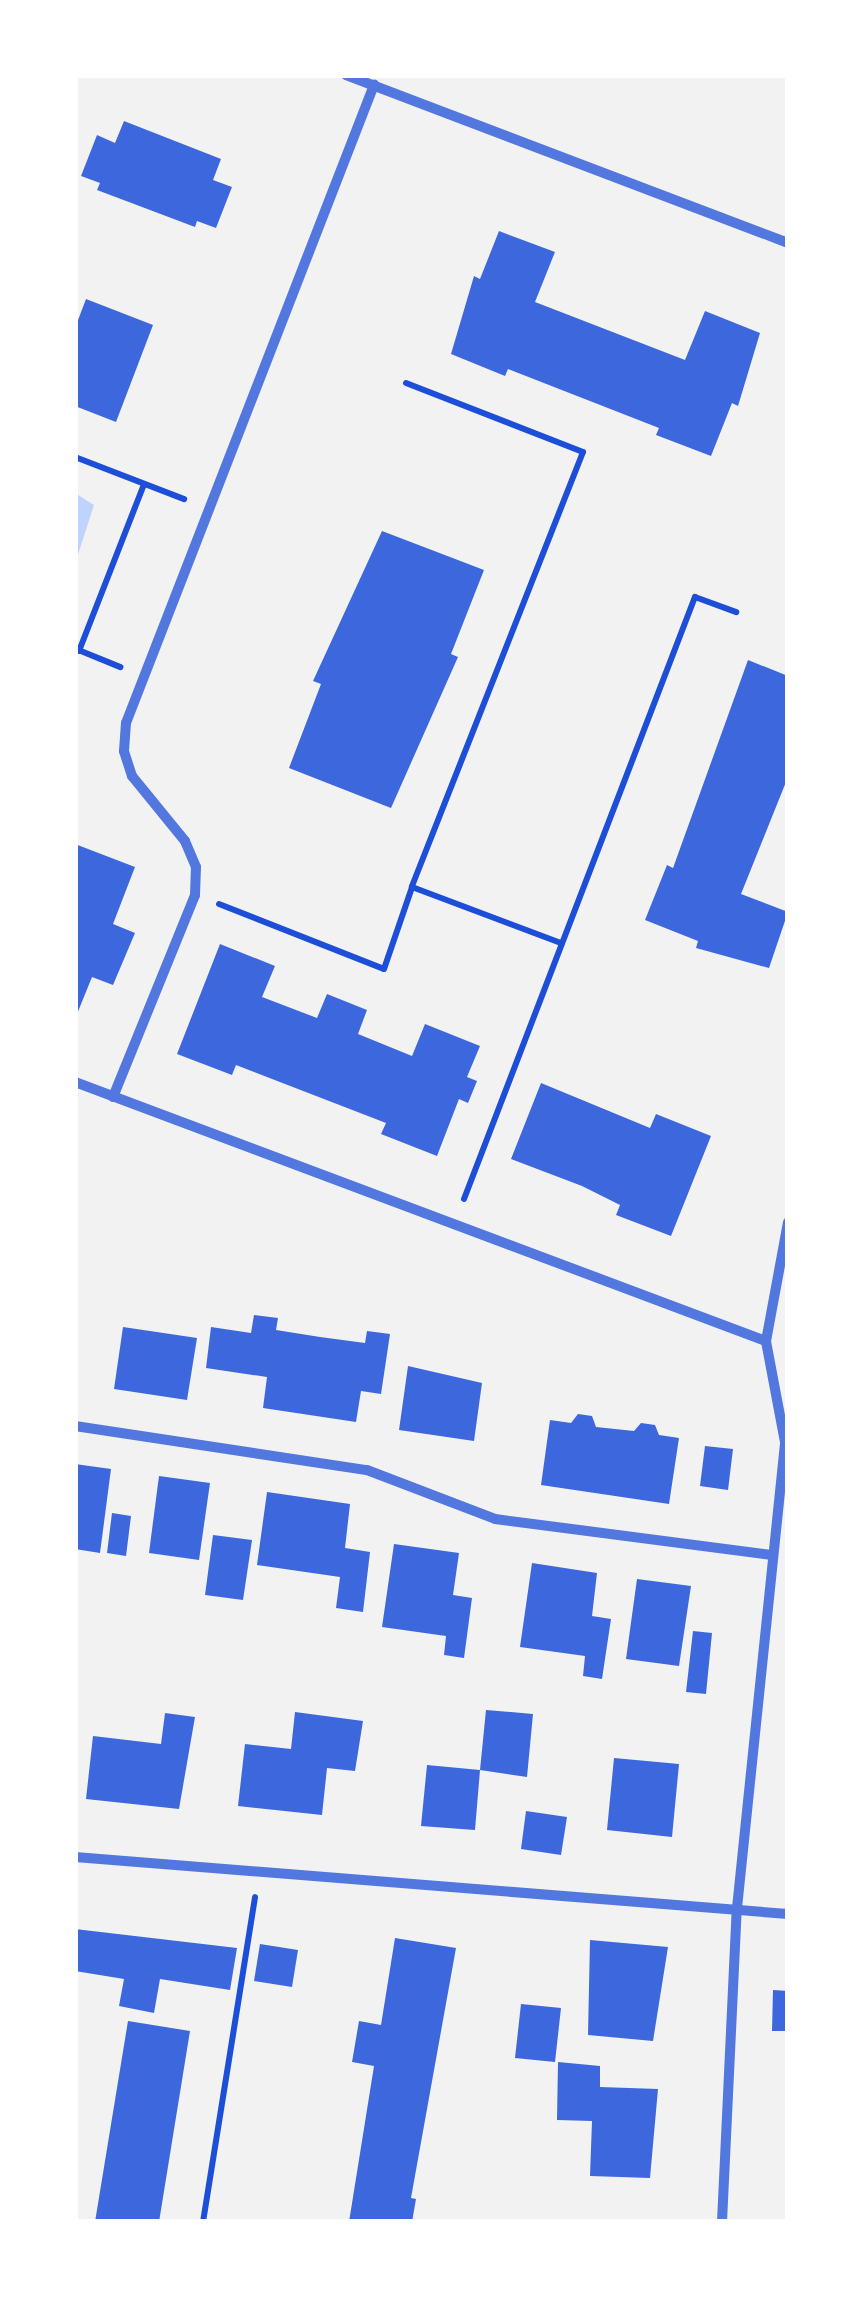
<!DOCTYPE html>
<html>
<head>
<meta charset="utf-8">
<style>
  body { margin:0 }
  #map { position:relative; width:863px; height:2297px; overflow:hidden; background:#f2f2f2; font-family:Barlow,sans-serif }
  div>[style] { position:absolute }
  .water>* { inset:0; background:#bfd3fe }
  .building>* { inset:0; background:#3d67dc }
  .path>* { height:6px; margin:-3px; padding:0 3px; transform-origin:3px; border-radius:3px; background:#1d4ed8 }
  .minor>* { height:10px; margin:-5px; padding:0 5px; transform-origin:5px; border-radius:5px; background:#5277de }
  span { translate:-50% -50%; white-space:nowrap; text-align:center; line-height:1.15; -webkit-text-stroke:8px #fff; paint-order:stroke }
  .frame { position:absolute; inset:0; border:78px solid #fff; pointer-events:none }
</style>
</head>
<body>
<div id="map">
  <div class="water">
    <div style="clip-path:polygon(75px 493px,94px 505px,75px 564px)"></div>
  </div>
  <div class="building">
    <div style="clip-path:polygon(124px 121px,221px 159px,213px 180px,232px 187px,216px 228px,197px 221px,195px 227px,97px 190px,100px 183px,81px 176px,97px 135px,115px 143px)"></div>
    <div style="clip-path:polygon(499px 231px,555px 252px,535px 302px,685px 360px,705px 311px,760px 333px,738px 406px,732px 403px,711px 456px,656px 435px,659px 428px,508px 369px,505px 376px,451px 354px,474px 276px,480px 279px)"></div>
    <div style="clip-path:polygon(86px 299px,153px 325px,116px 422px,75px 406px,75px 328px)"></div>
    <div style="clip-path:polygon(382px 531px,484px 570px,451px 654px,458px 657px,391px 808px,289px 768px,321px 684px,313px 681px)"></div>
    <div style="clip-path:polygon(748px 660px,788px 676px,788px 777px,741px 894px,788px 912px,769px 968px,696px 948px,698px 941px,645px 920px,667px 865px,673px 868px)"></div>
    <div style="clip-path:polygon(75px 844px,135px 867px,113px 924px,135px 933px,113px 985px,92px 977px,75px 1019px)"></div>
    <div style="clip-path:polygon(220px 944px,275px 966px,262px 997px,317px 1018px,327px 994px,367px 1010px,358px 1034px,412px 1056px,425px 1024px,480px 1046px,467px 1077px,477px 1081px,468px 1103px,459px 1099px,437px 1156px,381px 1134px,386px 1123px,236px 1065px,232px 1075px,177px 1054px)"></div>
    <div style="clip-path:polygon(541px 1083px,650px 1128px,656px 1114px,711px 1136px,671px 1236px,616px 1215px,620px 1205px,582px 1186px,511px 1159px)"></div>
    <div style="clip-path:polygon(254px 1315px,278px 1318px,276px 1330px,320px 1337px,365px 1343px,367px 1331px,390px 1334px,381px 1394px,361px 1391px,356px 1422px,263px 1408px,267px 1377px,206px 1368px,211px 1327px,251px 1333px)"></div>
    <div style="clip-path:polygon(123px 1327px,197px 1338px,187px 1400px,114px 1389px)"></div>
    <div style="clip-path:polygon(408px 1366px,482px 1383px,474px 1441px,399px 1430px)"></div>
    <div style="clip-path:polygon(578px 1414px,592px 1416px,596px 1427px,634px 1431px,641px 1423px,655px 1425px,659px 1435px,679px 1438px,669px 1504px,541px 1485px,550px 1420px,571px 1423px)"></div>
    <div style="clip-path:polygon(705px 1446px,733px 1449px,728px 1490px,700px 1486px)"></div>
    <div style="clip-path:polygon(75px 1464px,111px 1469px,100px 1553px,75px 1549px)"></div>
    <div style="clip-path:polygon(159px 1476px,210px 1483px,199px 1560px,149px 1553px)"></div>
    <div style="clip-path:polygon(267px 1492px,350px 1504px,345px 1548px,370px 1552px,363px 1612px,336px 1608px,340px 1577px,257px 1565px)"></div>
    <div style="clip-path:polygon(112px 1513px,131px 1516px,126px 1556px,107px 1553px)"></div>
    <div style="clip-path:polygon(213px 1535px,252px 1540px,243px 1600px,205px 1595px)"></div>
    <div style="clip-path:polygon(394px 1544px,459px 1553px,453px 1595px,472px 1598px,464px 1658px,444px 1655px,446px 1636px,382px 1627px)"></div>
    <div style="clip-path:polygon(532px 1563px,597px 1573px,592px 1616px,611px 1619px,602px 1679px,583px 1676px,585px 1656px,520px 1647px)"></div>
    <div style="clip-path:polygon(637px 1579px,691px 1586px,679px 1666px,626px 1659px)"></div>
    <div style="clip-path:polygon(693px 1631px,712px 1633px,706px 1694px,686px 1692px)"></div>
    <div style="clip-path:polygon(486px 1710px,533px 1714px,527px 1777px,480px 1770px)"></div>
    <div style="clip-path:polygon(295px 1712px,363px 1721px,355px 1771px,327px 1768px,322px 1815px,238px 1806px,245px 1744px,291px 1749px)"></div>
    <div style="clip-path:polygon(165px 1713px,195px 1717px,179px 1809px,86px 1799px,93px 1736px,161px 1744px)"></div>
    <div style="clip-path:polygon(614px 1758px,679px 1764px,672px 1837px,607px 1830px)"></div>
    <div style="clip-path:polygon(427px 1765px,480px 1770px,475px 1830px,421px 1826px)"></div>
    <div style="clip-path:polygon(526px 1811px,567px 1817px,561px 1855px,521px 1849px)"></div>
    <div style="clip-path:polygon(75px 1929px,237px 1948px,230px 1990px,160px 1979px,154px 2013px,119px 2006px,124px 1979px,75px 1971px)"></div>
    <div style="clip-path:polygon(395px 1938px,456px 1948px,411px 2198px,416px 2199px,412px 2222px,349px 2222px,374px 2066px,352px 2062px,359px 2021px,381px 2025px)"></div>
    <div style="clip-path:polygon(590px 1940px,668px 1947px,653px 2041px,588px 2035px)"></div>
    <div style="clip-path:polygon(260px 1944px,298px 1950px,292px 1987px,254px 1981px)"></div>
    <div style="clip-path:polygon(773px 1990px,788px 1991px,788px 2031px,772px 2031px)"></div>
    <div style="clip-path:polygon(521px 2004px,561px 2008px,555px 2062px,515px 2058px)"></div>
    <div style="clip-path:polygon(128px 2021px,190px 2031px,159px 2222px,95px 2222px)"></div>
    <div style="clip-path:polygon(558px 2062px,600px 2066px,600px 2087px,658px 2089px,650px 2178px,590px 2176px,592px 2121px,557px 2120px)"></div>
  </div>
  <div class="path">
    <div style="left:406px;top:383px;width:190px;rotate:21.3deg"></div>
    <div style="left:583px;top:452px;width:467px;rotate:111.5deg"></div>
    <div style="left:75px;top:457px;width:117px;rotate:21.1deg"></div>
    <div style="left:76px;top:649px;width:48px;rotate:22.2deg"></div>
    <div style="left:79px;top:651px;width:179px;rotate:-68.7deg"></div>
    <div style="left:219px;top:904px;width:177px;rotate:21.5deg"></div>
    <div style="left:384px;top:969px;width:87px;rotate:-71.1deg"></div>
    <div style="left:412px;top:887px;width:159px;rotate:20.6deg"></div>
    <div style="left:464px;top:1199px;width:645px;rotate:-69.01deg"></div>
    <div style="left:695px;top:597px;width:44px;rotate:20.1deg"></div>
    <div style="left:203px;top:2222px;width:329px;rotate:-80.9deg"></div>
  </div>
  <div class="minor">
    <div style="left:346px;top:75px;width:473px;rotate:20.8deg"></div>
    <div style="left:75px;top:1082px;width:738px;rotate:20.55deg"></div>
    <div style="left:113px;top:1097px;width:218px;rotate:-67.9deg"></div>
    <div style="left:195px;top:895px;width:28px;rotate:-88deg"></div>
    <div style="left:196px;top:867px;width:28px;rotate:-113deg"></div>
    <div style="left:185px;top:841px;width:84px;rotate:-129.2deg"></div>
    <div style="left:132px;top:776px;width:26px;rotate:-108deg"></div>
    <div style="left:124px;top:751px;width:28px;rotate:-86deg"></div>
    <div style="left:126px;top:723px;width:685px;rotate:-68.76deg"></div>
    <div style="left:75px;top:1426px;width:295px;rotate:8.6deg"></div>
    <div style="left:367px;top:1470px;width:137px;rotate:20.9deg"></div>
    <div style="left:495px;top:1519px;width:279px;rotate:7.4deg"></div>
    <div style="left:75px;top:1857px;width:715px;rotate:4.57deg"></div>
    <div style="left:722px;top:2222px;width:314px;rotate:-87.3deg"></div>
    <div style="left:737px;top:1908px;width:468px;rotate:-84.1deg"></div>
    <div style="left:785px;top:1442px;width:103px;rotate:-100.7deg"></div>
    <div style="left:766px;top:1341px;width:121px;rotate:-79.5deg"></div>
  </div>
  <div class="frame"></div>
</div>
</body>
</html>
